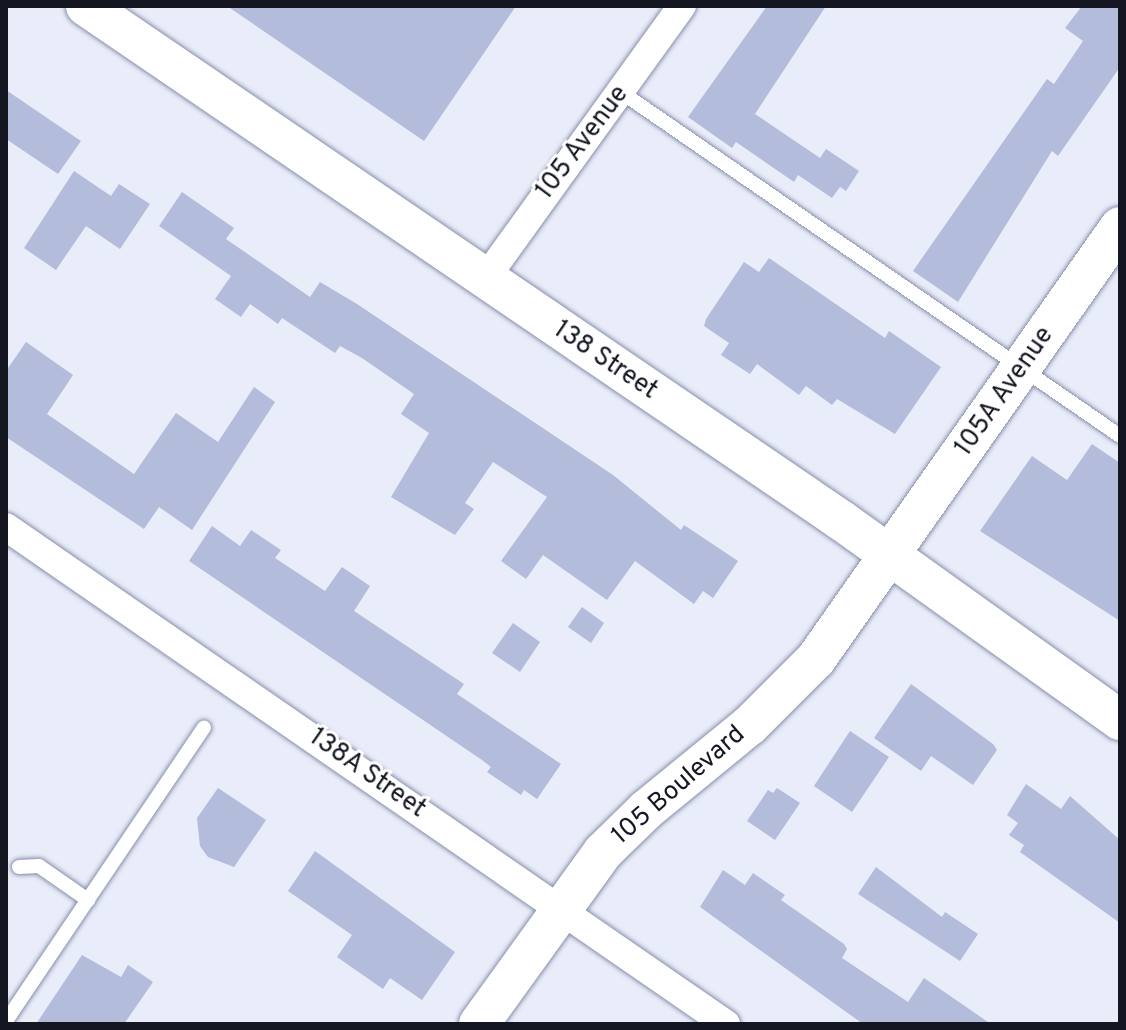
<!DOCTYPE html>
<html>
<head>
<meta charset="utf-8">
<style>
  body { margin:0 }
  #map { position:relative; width:1126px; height:1030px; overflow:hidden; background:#e9ecf9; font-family:Overpass,sans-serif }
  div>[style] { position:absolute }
  .building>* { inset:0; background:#b3bcdb }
  .roads { filter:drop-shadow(0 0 2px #868fab) drop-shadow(0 0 2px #868fab) }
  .lane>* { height:14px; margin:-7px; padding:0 7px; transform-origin:7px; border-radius:7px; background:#fff }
  .street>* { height:28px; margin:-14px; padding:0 14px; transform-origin:14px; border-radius:14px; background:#fff }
  .secondary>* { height:40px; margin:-20px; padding:0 20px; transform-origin:20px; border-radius:20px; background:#fff }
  span { translate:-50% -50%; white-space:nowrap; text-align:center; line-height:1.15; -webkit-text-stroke:6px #fff; paint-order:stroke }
  .street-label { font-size:26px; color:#141722 }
  .frame { position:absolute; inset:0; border:8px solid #141722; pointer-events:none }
</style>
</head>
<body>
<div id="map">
  <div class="building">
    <div style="clip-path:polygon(227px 6px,516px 6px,424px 141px)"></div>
    <div style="clip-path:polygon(767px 6px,826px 6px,755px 114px,820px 158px,826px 149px,859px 171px,846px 191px,840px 187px,832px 198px,798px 175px,794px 182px,736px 142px,732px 148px,688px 117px)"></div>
    <div style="clip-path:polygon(1082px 6px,1120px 6px,1120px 67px,1058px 156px,1052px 151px,958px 302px,913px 271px,1047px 79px,1054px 84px,1083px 41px,1065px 28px)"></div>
    <div style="clip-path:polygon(6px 90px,81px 141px,58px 174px,6px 139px)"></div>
    <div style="clip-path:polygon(74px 171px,111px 196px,119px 184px,150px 204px,120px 249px,86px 226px,56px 270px,24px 248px)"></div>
    <div style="clip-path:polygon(182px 192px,234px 228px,226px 239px,310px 297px,320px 282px,357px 304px,613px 475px,681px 530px,684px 525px,738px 561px,713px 598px,703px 591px,694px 604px,635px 561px,607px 600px,543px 555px,526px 579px,501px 561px,547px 497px,493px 462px,465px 503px,474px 509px,455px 535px,391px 497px,429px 433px,401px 414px,414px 394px,362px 358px,340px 346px,335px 353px,282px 318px,278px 324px,250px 304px,241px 317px,215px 299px,231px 276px,159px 226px)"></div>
    <div style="clip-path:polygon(769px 258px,885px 338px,889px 331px,941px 367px,895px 434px,837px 399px,832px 405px,806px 386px,799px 395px,757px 364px,750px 374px,721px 355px,729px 343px,704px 326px,706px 319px,744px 262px,759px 272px)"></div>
    <div style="clip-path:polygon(26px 342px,73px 375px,47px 414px,134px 474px,176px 413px,218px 442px,254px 387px,275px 402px,192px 530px,159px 507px,144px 529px,6px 437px,6px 371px)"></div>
    <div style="clip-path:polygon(1092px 444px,1120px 463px,1120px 621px,980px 531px,1032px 456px,1067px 480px)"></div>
    <div style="clip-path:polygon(212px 526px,240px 546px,251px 530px,281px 550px,275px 558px,325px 591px,342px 567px,370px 586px,354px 611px,464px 684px,457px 694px,561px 764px,537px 799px,524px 790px,521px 795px,487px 772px,491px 767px,482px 760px,189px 561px)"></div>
    <div style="clip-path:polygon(582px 607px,604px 623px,591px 643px,568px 627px)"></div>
    <div style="clip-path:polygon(513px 623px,540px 642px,520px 672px,492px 653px)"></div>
    <div style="clip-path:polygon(911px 684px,993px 744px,997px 750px,973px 785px,931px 756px,921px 771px,874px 738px)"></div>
    <div style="clip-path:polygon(850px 731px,889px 757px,852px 812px,814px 786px)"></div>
    <div style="clip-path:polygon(1026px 784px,1061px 809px,1070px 796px,1120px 840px,1120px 923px,1020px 852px,1024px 845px,1009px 835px,1018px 823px,1007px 815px)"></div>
    <div style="clip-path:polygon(218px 788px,266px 820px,234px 867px,208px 857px,200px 846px,197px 818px)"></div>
    <div style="clip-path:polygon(777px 788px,800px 803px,775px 840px,747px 821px,768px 790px,773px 793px)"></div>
    <div style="clip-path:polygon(315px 851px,455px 952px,422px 1000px,390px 978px,383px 989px,337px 957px,352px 935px,288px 891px)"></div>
    <div style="clip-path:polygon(876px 867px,942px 917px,945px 912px,978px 934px,960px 961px,858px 894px)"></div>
    <div style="clip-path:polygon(723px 870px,745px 885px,753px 873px,785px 895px,781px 900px,844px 944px,847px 949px,842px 958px,908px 1002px,924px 978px,991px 1024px,863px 1024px,700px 907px)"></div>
    <div style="clip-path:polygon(82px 955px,121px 977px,128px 965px,153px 982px,124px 1024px,36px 1024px)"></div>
  </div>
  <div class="roads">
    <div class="lane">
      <div style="left:621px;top:92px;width:606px;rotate:34.58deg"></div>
      <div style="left:19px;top:867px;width:20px;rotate:-3deg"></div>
      <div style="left:39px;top:866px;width:60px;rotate:34.8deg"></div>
      <div style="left:6px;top:1021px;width:354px;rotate:-56deg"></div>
    </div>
    <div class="street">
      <div style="left:485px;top:279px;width:337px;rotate:-54.2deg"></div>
      <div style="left:6px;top:527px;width:875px;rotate:34.62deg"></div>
    </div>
    <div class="secondary">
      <div style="left:86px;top:6px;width:915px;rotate:34.26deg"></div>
      <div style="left:842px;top:521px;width:342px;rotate:35.6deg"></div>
      <div style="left:479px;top:1024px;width:212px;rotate:-54.2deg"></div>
      <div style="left:603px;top:852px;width:60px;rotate:-44.3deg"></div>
      <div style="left:646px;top:810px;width:134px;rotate:-39.3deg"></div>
      <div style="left:750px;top:725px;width:93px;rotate:-45deg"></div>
      <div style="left:816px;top:659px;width:528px;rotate:-54.87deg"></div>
    </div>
  </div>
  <div class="street-label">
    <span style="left:583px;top:143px;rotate:-53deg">105 Avenue</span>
    <span style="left:605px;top:361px;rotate:34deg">138 Street</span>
    <span style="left:1005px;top:392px;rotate:-55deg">105A Avenue</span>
    <span style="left:367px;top:774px;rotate:35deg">138A Street</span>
    <span style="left:679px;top:786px;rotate:-41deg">105 Boulevard</span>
  </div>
  <div class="frame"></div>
</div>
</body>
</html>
